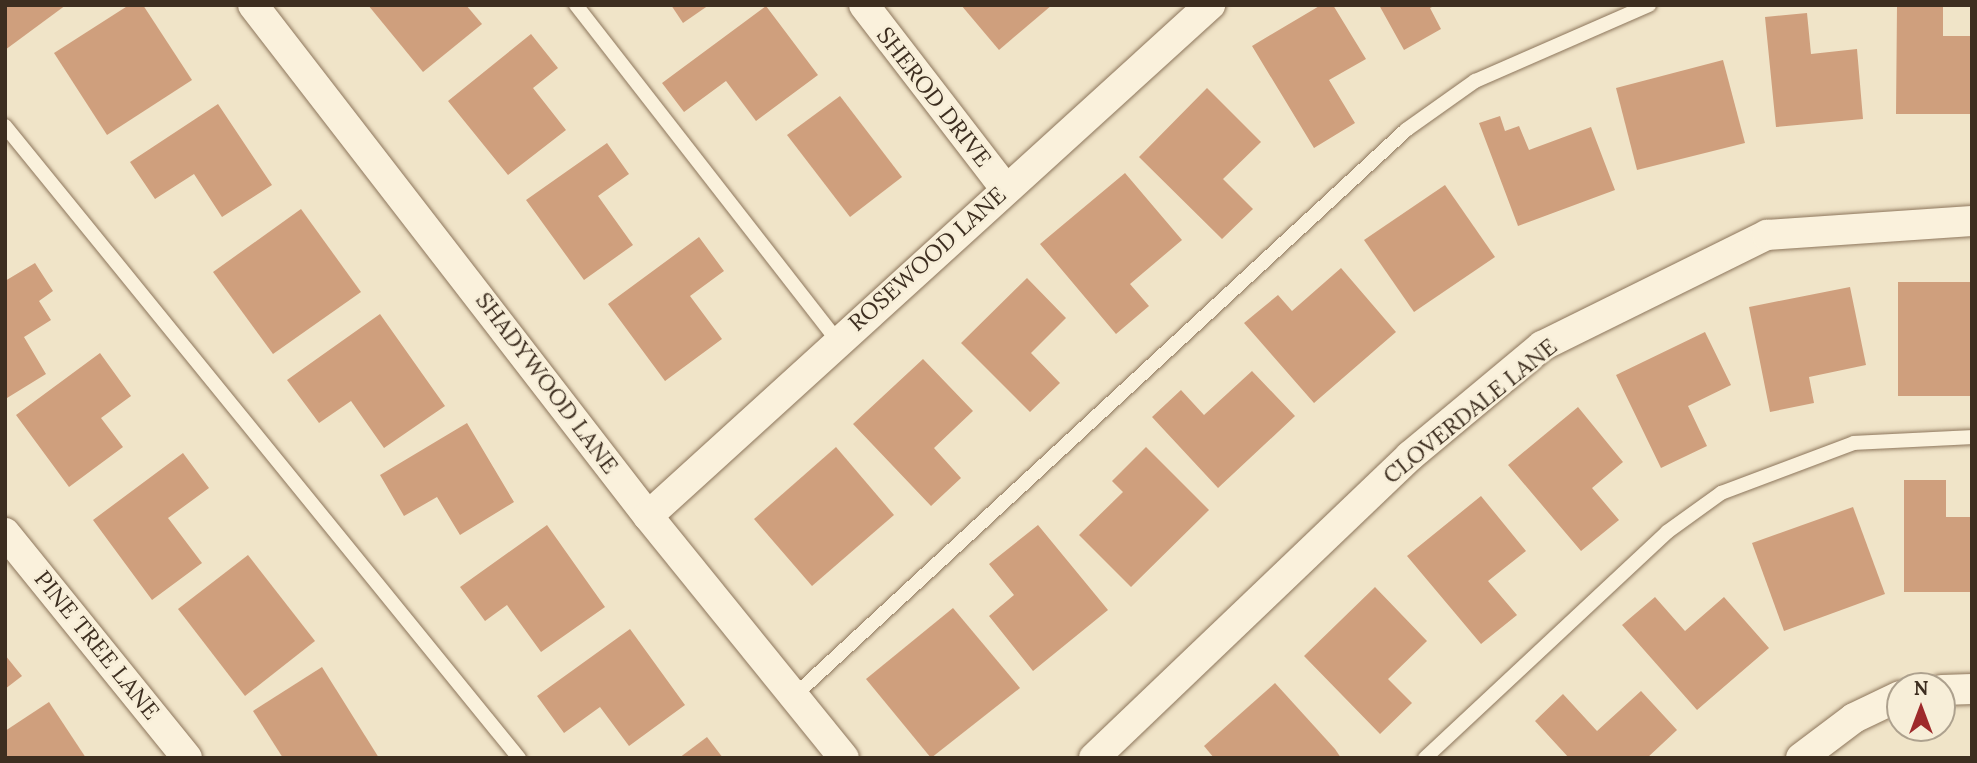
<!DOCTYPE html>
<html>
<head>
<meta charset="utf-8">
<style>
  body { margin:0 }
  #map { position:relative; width:1977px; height:763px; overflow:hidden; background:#f0e4c8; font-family:Lora,serif }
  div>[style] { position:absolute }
  .building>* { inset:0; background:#cf9f7d }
  .roads { filter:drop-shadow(0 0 2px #8d765c) drop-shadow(0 0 2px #8d765c) }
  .service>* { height:14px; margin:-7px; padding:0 7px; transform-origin:7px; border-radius:7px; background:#faf1dc }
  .minor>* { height:30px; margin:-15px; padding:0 15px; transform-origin:15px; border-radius:15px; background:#faf1dc }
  span { translate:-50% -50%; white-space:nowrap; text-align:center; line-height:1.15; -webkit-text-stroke:5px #f7eed8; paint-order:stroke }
  .street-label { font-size:23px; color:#3d2e20 }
  .frame { position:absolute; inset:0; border:7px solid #3d2e20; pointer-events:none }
  .north { position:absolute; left:1886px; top:672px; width:70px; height:70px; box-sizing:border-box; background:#f7eed8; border:2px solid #ada18e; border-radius:50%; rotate:0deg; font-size:19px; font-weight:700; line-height:28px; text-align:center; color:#3d2e20 }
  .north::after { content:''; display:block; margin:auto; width:24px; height:32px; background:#9e2a2b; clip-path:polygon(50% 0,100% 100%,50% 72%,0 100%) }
</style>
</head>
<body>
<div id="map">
  <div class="building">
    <div style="clip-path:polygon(5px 5px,66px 5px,5px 50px)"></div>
    <div style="clip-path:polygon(129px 5px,143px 5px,192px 80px,107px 135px,54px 53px)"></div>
    <div style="clip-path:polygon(368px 5px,466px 5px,482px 24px,423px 72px)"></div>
    <div style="clip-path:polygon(671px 5px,709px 5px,683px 23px)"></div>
    <div style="clip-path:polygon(961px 5px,1052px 5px,999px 50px)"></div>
    <div style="clip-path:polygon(1321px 5px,1333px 5px,1366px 59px,1329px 80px,1355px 123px,1314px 148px,1252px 46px)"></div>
    <div style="clip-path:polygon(1379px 5px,1436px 5px,1430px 8px,1441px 29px,1404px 50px)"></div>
    <div style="clip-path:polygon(1897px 5px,1943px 5px,1943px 36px,1972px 36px,1972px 114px,1896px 114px)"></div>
    <div style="clip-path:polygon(766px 6px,818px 75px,756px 121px,726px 81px,684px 112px,662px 83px)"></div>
    <div style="clip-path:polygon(1807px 13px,1811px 54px,1857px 49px,1863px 119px,1776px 127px,1765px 17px)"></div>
    <div style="clip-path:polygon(531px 34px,558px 68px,533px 88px,566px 130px,508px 175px,448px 101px)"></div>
    <div style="clip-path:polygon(1723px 60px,1745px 143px,1637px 170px,1616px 88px)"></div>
    <div style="clip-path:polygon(1207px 88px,1261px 142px,1223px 179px,1253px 209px,1222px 239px,1139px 157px)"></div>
    <div style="clip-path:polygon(840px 96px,902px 177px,850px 217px,787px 135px)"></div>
    <div style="clip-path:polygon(218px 104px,272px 185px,222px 217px,194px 174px,155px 199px,130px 162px)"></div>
    <div style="clip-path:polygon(1500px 116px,1505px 131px,1519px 126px,1529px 150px,1591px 127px,1615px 190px,1518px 226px,1479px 123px)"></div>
    <div style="clip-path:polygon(607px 143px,629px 174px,598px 196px,633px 245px,584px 280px,526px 200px)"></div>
    <div style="clip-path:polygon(1125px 173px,1182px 240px,1130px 284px,1149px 306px,1116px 334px,1040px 244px)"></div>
    <div style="clip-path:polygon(1445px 185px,1495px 257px,1414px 312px,1364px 240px)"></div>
    <div style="clip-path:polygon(301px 209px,361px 292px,273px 354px,213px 272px)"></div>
    <div style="clip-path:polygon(699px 237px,724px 271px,690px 296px,722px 339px,665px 381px,608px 304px)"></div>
    <div style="clip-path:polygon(35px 263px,53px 291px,39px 301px,51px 320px,24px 337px,46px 374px,7px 398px,5px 281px)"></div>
    <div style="clip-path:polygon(1341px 268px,1396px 332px,1314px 403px,1244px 323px,1278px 295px,1292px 311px)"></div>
    <div style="clip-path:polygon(1027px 278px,1066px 318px,1031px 353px,1060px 383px,1030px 412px,961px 343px)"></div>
    <div style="clip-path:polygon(1898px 282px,1972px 282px,1972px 396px,1898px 396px)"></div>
    <div style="clip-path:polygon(1850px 287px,1866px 365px,1809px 377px,1814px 403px,1770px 412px,1749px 307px)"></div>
    <div style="clip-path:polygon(380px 314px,445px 406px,384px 448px,351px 401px,319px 423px,287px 380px)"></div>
    <div style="clip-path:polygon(1705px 332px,1731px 385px,1688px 406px,1707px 446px,1661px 468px,1616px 375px)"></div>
    <div style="clip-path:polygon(100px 353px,131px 396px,101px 418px,123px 447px,69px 487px,16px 415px)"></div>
    <div style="clip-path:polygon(923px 359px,973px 411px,934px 448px,961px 478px,931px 506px,853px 424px)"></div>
    <div style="clip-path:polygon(1252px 371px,1295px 416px,1218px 488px,1152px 417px,1181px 390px,1204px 415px)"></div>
    <div style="clip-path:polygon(1578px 407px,1623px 462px,1592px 488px,1619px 520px,1581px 551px,1508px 465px)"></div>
    <div style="clip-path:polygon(467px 423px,514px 502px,460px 535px,437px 497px,404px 516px,380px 475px)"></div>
    <div style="clip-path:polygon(836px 447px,894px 515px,812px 586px,754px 519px)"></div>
    <div style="clip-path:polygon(1146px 447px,1209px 510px,1131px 587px,1079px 535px,1123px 492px,1112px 481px)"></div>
    <div style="clip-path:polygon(183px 453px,209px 488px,168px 518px,202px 563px,152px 600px,93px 520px)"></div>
    <div style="clip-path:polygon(1904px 480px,1946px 480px,1946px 517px,1972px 517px,1972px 592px,1904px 592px)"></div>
    <div style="clip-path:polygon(1481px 496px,1526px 551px,1488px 581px,1517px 615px,1481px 644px,1407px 556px)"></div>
    <div style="clip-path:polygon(1853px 507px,1885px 594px,1784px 631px,1752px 543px)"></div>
    <div style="clip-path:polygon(547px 525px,605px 607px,541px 652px,507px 605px,485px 621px,460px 587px)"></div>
    <div style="clip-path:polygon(1038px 525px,1108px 610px,1033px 671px,989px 616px,1014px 595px,989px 564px)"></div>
    <div style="clip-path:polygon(248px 555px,315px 641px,245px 696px,178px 609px)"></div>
    <div style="clip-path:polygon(1375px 587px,1427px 641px,1388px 679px,1412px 703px,1380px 734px,1304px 656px)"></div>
    <div style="clip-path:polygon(1655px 597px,1685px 631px,1724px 597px,1769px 648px,1697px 710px,1622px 625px)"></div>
    <div style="clip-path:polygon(953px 608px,1020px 688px,931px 758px,866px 679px)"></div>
    <div style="clip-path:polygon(630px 629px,685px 705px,629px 746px,600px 707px,564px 733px,537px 696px)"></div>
    <div style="clip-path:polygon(5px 655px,22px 676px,5px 689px)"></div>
    <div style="clip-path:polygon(322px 667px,379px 758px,283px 758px,253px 711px)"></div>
    <div style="clip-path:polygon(1275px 683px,1335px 749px,1341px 758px,1214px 758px,1204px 746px)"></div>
    <div style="clip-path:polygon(1641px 691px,1677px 730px,1647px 758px,1569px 758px,1535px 721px,1563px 694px,1597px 731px)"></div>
    <div style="clip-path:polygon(49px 702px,86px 758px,5px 758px,5px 731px)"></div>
    <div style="clip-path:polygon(707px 737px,723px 758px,679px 758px)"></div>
  </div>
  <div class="roads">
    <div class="service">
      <div style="left:576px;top:5px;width:426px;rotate:52.1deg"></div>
      <div style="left:5px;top:126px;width:815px;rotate:50.88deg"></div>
      <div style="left:794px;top:696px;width:834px;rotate:-42.76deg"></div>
      <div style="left:1406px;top:130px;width:85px;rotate:-35.4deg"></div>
      <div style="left:1475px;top:81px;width:190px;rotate:-23.6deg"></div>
      <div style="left:1425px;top:758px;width:331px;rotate:-43deg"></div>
      <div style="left:1667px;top:532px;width:67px;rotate:-35.8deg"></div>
      <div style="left:1721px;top:493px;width:142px;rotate:-20.6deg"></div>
      <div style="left:1854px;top:443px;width:118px;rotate:-2.9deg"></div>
    </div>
    <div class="minor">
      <div style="left:253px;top:5px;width:646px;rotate:52.3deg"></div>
      <div style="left:648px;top:516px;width:311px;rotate:51deg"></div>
      <div style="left:864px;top:5px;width:231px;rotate:52.4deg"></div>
      <div style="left:648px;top:516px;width:760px;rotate:-42.28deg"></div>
      <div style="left:5px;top:533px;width:289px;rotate:51deg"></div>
      <div style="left:1942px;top:690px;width:30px;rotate:-2deg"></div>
      <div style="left:1094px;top:758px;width:437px;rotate:-43.7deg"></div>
      <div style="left:1410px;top:456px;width:172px;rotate:-39.8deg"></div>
      <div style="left:1542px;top:346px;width:251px;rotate:-26.3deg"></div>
      <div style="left:1767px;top:235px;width:205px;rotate:-3.9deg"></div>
      <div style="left:1801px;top:758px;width:66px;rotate:-37deg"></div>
      <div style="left:1854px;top:718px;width:51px;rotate:-25.6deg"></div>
    </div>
  </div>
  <div class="street-label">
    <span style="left:934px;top:97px;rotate:52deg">SHEROD DRIVE</span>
    <span style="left:927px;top:259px;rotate:-42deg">ROSEWOOD LANE</span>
    <span style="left:547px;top:383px;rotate:53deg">SHADYWOOD LANE</span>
    <span style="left:1470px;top:411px;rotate:-39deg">CLOVERDALE LANE</span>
    <span style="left:97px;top:645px;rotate:51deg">PINE TREE LANE</span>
  </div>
  <div class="frame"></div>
  <div class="north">N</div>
</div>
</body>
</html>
